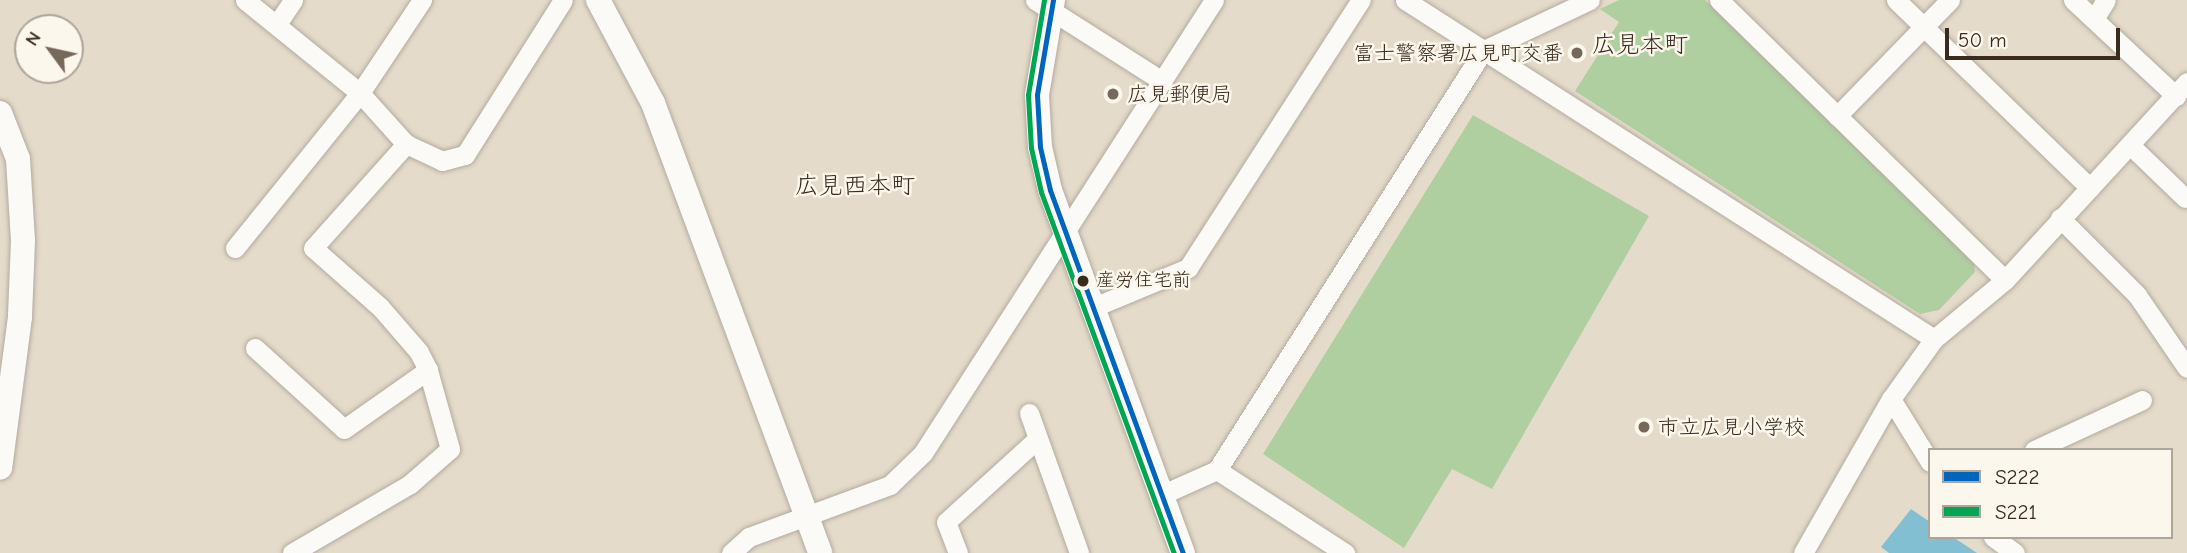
<!DOCTYPE html>
<html>
<head>
<meta charset="utf-8">
<style>
  body { margin:0 }
  #map { position:relative; width:2187px; height:553px; overflow:hidden; background:#e5dbca; font-family:"Comic Neue","Klee One",sans-serif }
  div>[style] { position:absolute }
  .green>* { inset:0; background:#afcfa1 }
  .water>* { inset:0; background:#82bfd2 }
  .roads { filter:drop-shadow(0 0 2px #b2ab9f) drop-shadow(0 0 2px #b2ab9f) }
  .minor>* { height:19px; margin:-9.5px; padding:0 9.5px; transform-origin:9.5px; border-radius:9.5px; background:#fbfaf7 }
  .tertiary>* { height:24px; margin:-12px; padding:0 12px; transform-origin:12px; border-radius:12px; background:#fbfaf7 }
  .bus-1>* { height:5px; margin:-2.5px; padding:0 2.5px; transform-origin:2.5px; border-radius:2.5px; background:#0065bd }
  .bus-2>* { height:5px; margin:-2.5px; padding:0 2.5px; transform-origin:2.5px; border-radius:2.5px; background:#00a651 }
  .dots>* { width:19px; height:19px; translate:-50% -50%; box-sizing:border-box; border:4px solid #fbf7ec; border-radius:50% }
  span { translate:-50% -50%; white-space:nowrap; text-align:center; line-height:1.15; -webkit-text-stroke:5px #fbf7ec; paint-order:stroke }
  .bus-label { font-size:19px; color:#3b2a1e }
  .left { translate:0 -50%; text-align:left }
  .poi-label { font-size:21px; color:#3b2a1e }
  .right { translate:-100% -50%; text-align:right }
  .quarter-label { font-size:24px; color:#3b2a1e }
  .legend { position:absolute; left:1928px; top:448px; width:245px; height:91px; box-sizing:border-box; background:#fbf7ec; border:2px solid #aea59a; margin:0; padding:9px 12px; list-style:none; font-size:21px; color:#3b2a1e }
  .legend li { display:flex; align-items:center; gap:14px; height:35px }
  .legend b { width:35px; border:2px solid #aea59a }
  .north { position:absolute; left:14px; top:14px; width:70px; height:70px; box-sizing:border-box; background:#fbf7ec; border:2px solid #aea59a; border-radius:50%; rotate:303deg; font-size:19px; font-weight:700; line-height:28px; text-align:center; color:#3b2a1e }
  .north::after { content:''; display:block; margin:auto; width:24px; height:32px; background:#76685a; clip-path:polygon(50% 0,100% 100%,50% 72%,0 100%) }
  .scale { position:absolute; left:1945px; top:28px; width:175px; height:32px; box-sizing:border-box; border:4px solid #3b2a1e; border-top:0; padding-left:9px; font-size:21px; line-height:24px; white-space:nowrap; color:#3b2a1e; -webkit-text-stroke:5px #fbf7ec; paint-order:stroke }
</style>
</head>
<body>
<div id="map">
  <div class="green">
    <div style="clip-path:polygon(1619px 0,1705px 0,1973px 256px,1975px 272px,1939px 310px,1920px 314px,1575px 91px,1619px 22px,1600px 9px)"></div>
    <div style="clip-path:polygon(1473px 115px,1649px 216px,1492px 489px,1452px 469px,1404px 548px,1263px 454px)"></div>
  </div>
  <div class="water">
    <div style="clip-path:polygon(1911px 509px,1930px 522px,1930px 537px,1953px 537px,1977px 553px,1889px 553px,1881px 547px)"></div>
  </div>
  <div class="roads">
    <div class="minor">
      <div style="left:245px;top:0;width:148px;rotate:39deg"></div>
      <div style="left:360px;top:93px;width:69px;rotate:48deg"></div>
      <div style="left:406px;top:144px;width:40px;rotate:25deg"></div>
      <div style="left:442px;top:161px;width:24px;rotate:-15deg"></div>
      <div style="left:465px;top:155px;width:183px;rotate:-57.7deg"></div>
      <div style="left:1035px;top:0;width:151px;rotate:32.5deg"></div>
      <div style="left:1405px;top:0;width:628px;rotate:32.65deg"></div>
      <div style="left:1719px;top:0;width:400px;rotate:44.4deg"></div>
      <div style="left:1896px;top:0;width:270px;rotate:44.1deg"></div>
      <div style="left:2073px;top:0;width:141px;rotate:43deg"></div>
      <div style="left:2094px;top:19px;width:22px;rotate:-58deg"></div>
      <div style="left:277px;top:24px;width:29px;rotate:-56deg"></div>
      <div style="left:1837px;top:116px;width:162px;rotate:-45.8deg"></div>
      <div style="left:2131px;top:146px;width:75px;rotate:43.9deg"></div>
      <div style="left:2060px;top:218px;width:109px;rotate:45deg"></div>
      <div style="left:2137px;top:295px;width:88px;rotate:55.6deg"></div>
      <div style="left:235px;top:248px;width:199px;rotate:-51.1deg"></div>
      <div style="left:360px;top:93px;width:112px;rotate:-56.3deg"></div>
      <div style="left:1094px;top:307px;width:102px;rotate:-22.5deg"></div>
      <div style="left:1188px;top:268px;width:319px;rotate:-57.2deg"></div>
      <div style="left:255px;top:348px;width:120px;rotate:42.3deg"></div>
      <div style="left:344px;top:429px;width:103px;rotate:-35.1deg"></div>
      <div style="left:428px;top:370px;width:20px;rotate:-117deg"></div>
      <div style="left:419px;top:352px;width:60px;rotate:-130.9deg"></div>
      <div style="left:380px;top:307px;width:89px;rotate:-138.6deg"></div>
      <div style="left:313px;top:248px;width:140px;rotate:-48.2deg"></div>
      <div style="left:1891px;top:399px;width:74px;rotate:58.2deg"></div>
      <div style="left:1029px;top:413px;width:149px;rotate:70.3deg"></div>
      <div style="left:2034px;top:450px;width:119px;rotate:-24.8deg"></div>
      <div style="left:1217px;top:470px;width:153px;rotate:33deg"></div>
      <div style="left:1161px;top:495px;width:61px;rotate:-24.1deg"></div>
      <div style="left:1217px;top:470px;width:498px;rotate:-57.6deg"></div>
      <div style="left:1484px;top:50px;width:117px;rotate:-25.3deg"></div>
      <div style="left:1993px;top:537px;width:27px;rotate:36deg"></div>
      <div style="left:292px;top:553px;width:137px;rotate:-30.3deg"></div>
      <div style="left:410px;top:484px;width:53px;rotate:-41.2deg"></div>
      <div style="left:450px;top:449px;width:82px;rotate:-105.6deg"></div>
      <div style="left:731px;top:553px;width:24px;rotate:-42deg"></div>
      <div style="left:749px;top:537px;width:150px;rotate:-20.2deg"></div>
      <div style="left:890px;top:485px;width:46px;rotate:-44.1deg"></div>
      <div style="left:923px;top:453px;width:538px;rotate:-57.28deg"></div>
      <div style="left:958px;top:553px;width:33px;rotate:-111deg"></div>
      <div style="left:946px;top:522px;width:120px;rotate:-42.3deg"></div>
      <div style="left:1803px;top:553px;width:177px;rotate:-60.3deg"></div>
      <div style="left:1891px;top:399px;width:74px;rotate:-54.4deg"></div>
      <div style="left:1934px;top:339px;width:92px;rotate:-39.7deg"></div>
      <div style="left:2005px;top:280px;width:269px;rotate:-47.4deg"></div>
    </div>
    <div class="tertiary">
      <div style="left:598px;top:0;width:117px;rotate:61.9deg"></div>
      <div style="left:653px;top:103px;width:480px;rotate:69.6deg"></div>
      <div style="left:1053px;top:0;width:96px;rotate:99.6deg"></div>
      <div style="left:1037px;top:95px;width:52px;rotate:86.7deg"></div>
      <div style="left:1040px;top:147px;width:44px;rotate:76.9deg"></div>
      <div style="left:1050px;top:190px;width:387px;rotate:69.9deg"></div>
      <div style="left:0;top:113px;width:49px;rotate:68.6deg"></div>
      <div style="left:18px;top:159px;width:82px;rotate:86.5deg"></div>
      <div style="left:23px;top:241px;width:76px;rotate:92.3deg"></div>
      <div style="left:20px;top:317px;width:152px;rotate:97.5deg"></div>
    </div>
  </div>
  <div class="bus-1">
    <div style="left:1053px;top:0;width:96px;rotate:99.6deg"></div>
    <div style="left:1037px;top:95px;width:52px;rotate:86.7deg"></div>
    <div style="left:1040px;top:147px;width:44px;rotate:76.9deg"></div>
    <div style="left:1050px;top:190px;width:387px;rotate:69.9deg"></div>
  </div>
  <div class="bus-2">
    <div style="left:1044px;top:0;width:96px;rotate:99.6deg"></div>
    <div style="left:1028px;top:95px;width:53px;rotate:86.8deg"></div>
    <div style="left:1031px;top:148px;width:45px;rotate:77.2deg"></div>
    <div style="left:1041px;top:192px;width:385px;rotate:69.8deg"></div>
  </div>
  <div class="dots">
    <div style="left:1577px;top:53px;background:#76685a"></div>
    <div style="left:1113px;top:94px;background:#76685a"></div>
    <div style="left:1083px;top:281px;background:#3b2a1e"></div>
    <div style="left:1644px;top:427px;background:#76685a"></div>
  </div>
  <div class="bus-label">
    <span class="left" style="left:1096px;top:281px">産労住宅前</span>
  </div>
  <div class="poi-label">
    <span class="right" style="left:1563px;top:53px">富士警察署広見町交番</span>
    <span class="left" style="left:1127px;top:94px">広見郵便局</span>
    <span class="left" style="left:1658px;top:427px">市立広見小学校</span>
  </div>
  <div class="quarter-label">
    <span style="left:1640px;top:45px">広見本町</span>
    <span style="left:855px;top:186px">広見西本町</span>
  </div>
  <ul class="legend">
  <li><b style="height:9px;background:#0065bd"></b>S222</li>
  <li><b style="height:9px;background:#00a651"></b>S221</li>
  </ul>
  <div class="north">N</div>
  <div class="scale">50 m</div>
</div>
</body>
</html>
